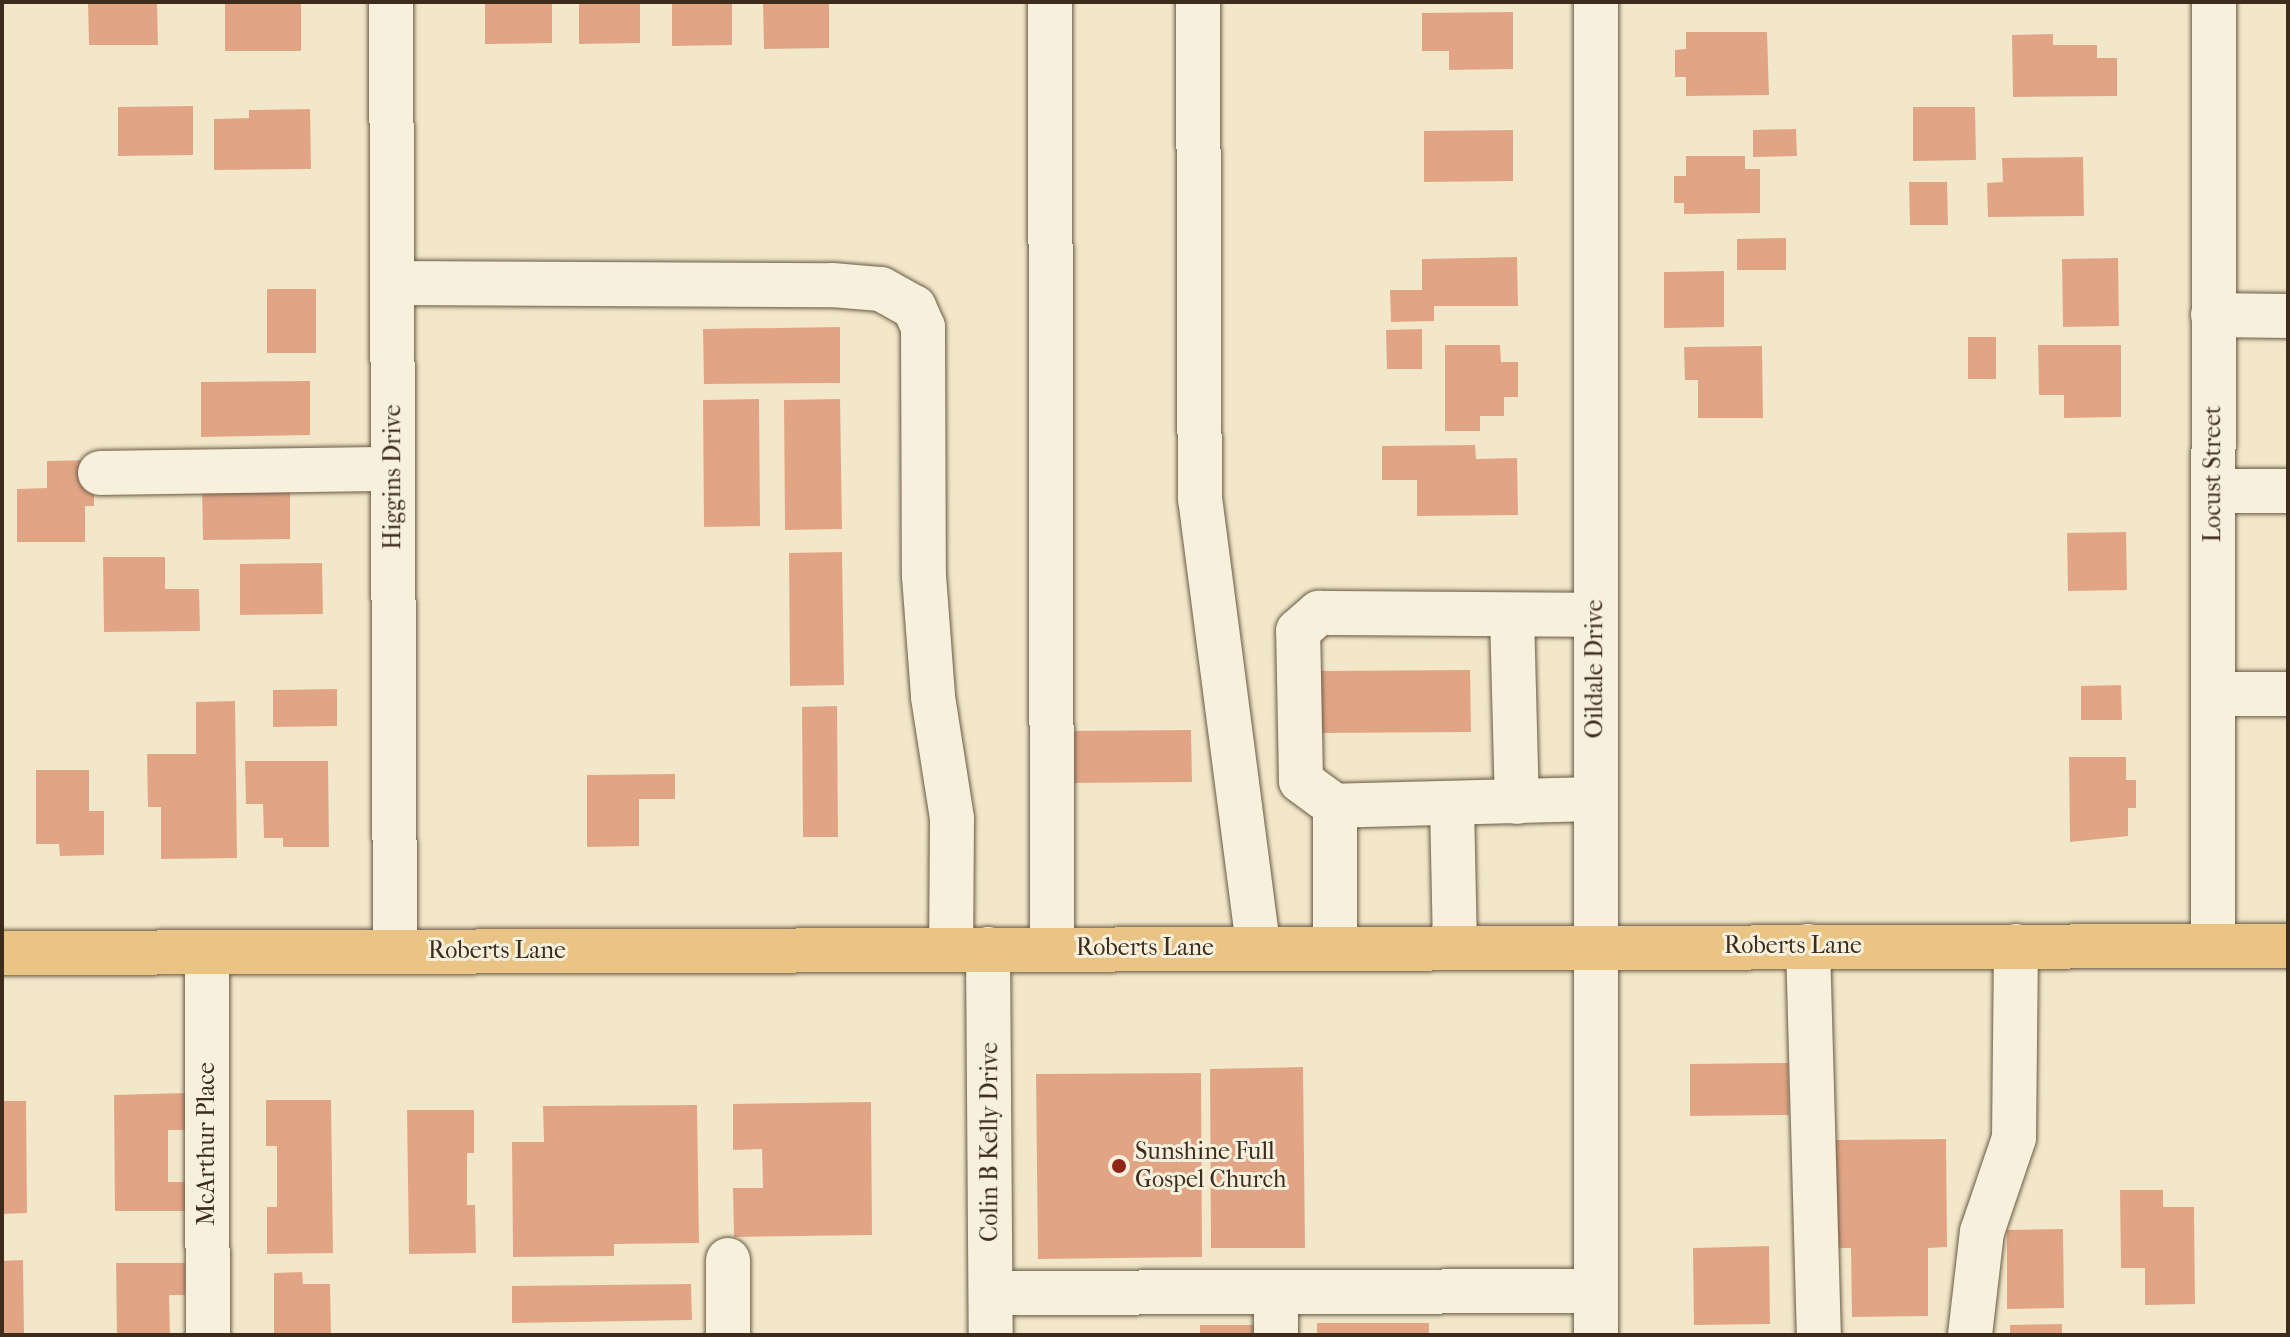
<!DOCTYPE html>
<html>
<head>
<meta charset="utf-8">
<style>
  body { margin:0 }
  #map { position:relative; width:2290px; height:1337px; overflow:hidden; background:#f2e8c9; font-family:"IM FELL French Canon",serif }
  div>[style] { position:absolute }
  .building>* { inset:0; background:#e1a586 }
  .roads { filter:drop-shadow(0 0 2px #6a5a46) drop-shadow(0 0 2px #6a5a46) }
  .minor>* { height:44px; margin:-22px; padding:0 22px; transform-origin:22px; border-radius:22px; background:#f7f0dc }
  .major>* { height:44px; margin:-22px; padding:0 22px; transform-origin:22px; border-radius:22px; background:#e9c484 }
  .dots>* { width:22px; height:22px; translate:-50% -50%; box-sizing:border-box; border:4px solid #f7f0dc; border-radius:50% }
  span { translate:-50% -50%; white-space:nowrap; text-align:center; line-height:1.15; -webkit-text-stroke:6px #f7f0dc; paint-order:stroke }
  .street-label { font-size:24px; color:#3d2b1b }
  .poi-label { font-size:24px; color:#3d2b1b }
  .left { translate:0 -50%; text-align:left }
  .frame { position:absolute; inset:0; border:4px solid #3d2b1b; pointer-events:none }
</style>
</head>
<body>
<div id="map">
  <div class="building">
    <div style="clip-path:polygon(88px 2px,157px 2px,158px 45px,89px 45px)"></div>
    <div style="clip-path:polygon(225px 2px,301px 2px,301px 51px,225px 51px)"></div>
    <div style="clip-path:polygon(485px 2px,552px 2px,552px 43px,485px 44px)"></div>
    <div style="clip-path:polygon(579px 2px,640px 2px,640px 43px,579px 44px)"></div>
    <div style="clip-path:polygon(672px 2px,732px 2px,732px 45px,672px 46px)"></div>
    <div style="clip-path:polygon(763px 2px,829px 2px,829px 48px,764px 49px)"></div>
    <div style="clip-path:polygon(1513px 12px,1513px 69px,1449px 70px,1449px 51px,1422px 51px,1422px 13px)"></div>
    <div style="clip-path:polygon(1686px 32px,1767px 32px,1769px 95px,1686px 96px,1686px 77px,1675px 77px,1675px 50px,1686px 49px)"></div>
    <div style="clip-path:polygon(2053px 34px,2053px 45px,2097px 45px,2097px 58px,2117px 58px,2117px 96px,2013px 97px,2012px 35px)"></div>
    <div style="clip-path:polygon(193px 106px,193px 155px,118px 156px,118px 107px)"></div>
    <div style="clip-path:polygon(1913px 107px,1975px 107px,1976px 160px,1913px 161px)"></div>
    <div style="clip-path:polygon(310px 109px,311px 169px,214px 170px,214px 119px,249px 118px,249px 110px)"></div>
    <div style="clip-path:polygon(1796px 129px,1797px 156px,1753px 157px,1753px 130px)"></div>
    <div style="clip-path:polygon(1513px 130px,1513px 181px,1424px 182px,1424px 131px)"></div>
    <div style="clip-path:polygon(1686px 156px,1745px 156px,1745px 169px,1760px 169px,1760px 213px,1684px 214px,1684px 203px,1674px 203px,1674px 176px,1686px 176px)"></div>
    <div style="clip-path:polygon(2083px 157px,2084px 216px,1988px 217px,1987px 183px,2003px 182px,2002px 158px)"></div>
    <div style="clip-path:polygon(1909px 182px,1947px 182px,1948px 225px,1910px 225px)"></div>
    <div style="clip-path:polygon(1786px 238px,1786px 270px,1737px 270px,1737px 239px)"></div>
    <div style="clip-path:polygon(1517px 257px,1518px 306px,1434px 306px,1434px 321px,1391px 322px,1390px 290px,1422px 290px,1422px 259px)"></div>
    <div style="clip-path:polygon(2118px 258px,2119px 326px,2063px 327px,2062px 259px)"></div>
    <div style="clip-path:polygon(1724px 271px,1724px 327px,1664px 328px,1664px 272px)"></div>
    <div style="clip-path:polygon(267px 289px,316px 289px,316px 353px,267px 353px)"></div>
    <div style="clip-path:polygon(840px 327px,840px 383px,704px 384px,703px 329px)"></div>
    <div style="clip-path:polygon(1422px 329px,1422px 369px,1387px 369px,1386px 330px)"></div>
    <div style="clip-path:polygon(1968px 337px,1996px 337px,1996px 379px,1968px 379px)"></div>
    <div style="clip-path:polygon(1445px 345px,1500px 345px,1501px 362px,1518px 362px,1518px 397px,1504px 397px,1504px 416px,1480px 416px,1480px 431px,1445px 431px)"></div>
    <div style="clip-path:polygon(2038px 345px,2121px 345px,2121px 417px,2064px 418px,2064px 395px,2039px 395px)"></div>
    <div style="clip-path:polygon(1762px 346px,1763px 418px,1698px 418px,1698px 380px,1685px 380px,1684px 347px)"></div>
    <div style="clip-path:polygon(310px 381px,310px 435px,201px 437px,201px 382px)"></div>
    <div style="clip-path:polygon(759px 399px,760px 526px,704px 527px,703px 400px)"></div>
    <div style="clip-path:polygon(840px 399px,842px 529px,785px 530px,784px 400px)"></div>
    <div style="clip-path:polygon(1475px 445px,1476px 459px,1517px 458px,1518px 515px,1417px 516px,1417px 480px,1382px 480px,1382px 446px)"></div>
    <div style="clip-path:polygon(94px 460px,94px 506px,85px 506px,85px 542px,17px 542px,17px 489px,47px 488px,47px 461px)"></div>
    <div style="clip-path:polygon(202px 486px,290px 486px,290px 539px,203px 540px)"></div>
    <div style="clip-path:polygon(2126px 532px,2127px 590px,2068px 591px,2067px 533px)"></div>
    <div style="clip-path:polygon(842px 552px,844px 685px,790px 686px,789px 553px)"></div>
    <div style="clip-path:polygon(103px 557px,165px 557px,165px 589px,199px 589px,200px 631px,104px 632px)"></div>
    <div style="clip-path:polygon(322px 563px,323px 614px,240px 615px,240px 564px)"></div>
    <div style="clip-path:polygon(1470px 670px,1471px 732px,1321px 733px,1321px 671px)"></div>
    <div style="clip-path:polygon(2121px 685px,2122px 720px,2081px 720px,2081px 686px)"></div>
    <div style="clip-path:polygon(337px 689px,337px 726px,273px 727px,273px 690px)"></div>
    <div style="clip-path:polygon(235px 701px,237px 858px,161px 859px,161px 807px,148px 807px,147px 754px,196px 754px,196px 702px)"></div>
    <div style="clip-path:polygon(837px 706px,838px 837px,803px 837px,802px 707px)"></div>
    <div style="clip-path:polygon(1191px 730px,1192px 782px,1066px 783px,1066px 731px)"></div>
    <div style="clip-path:polygon(2069px 757px,2126px 757px,2126px 780px,2136px 780px,2136px 808px,2128px 808px,2128px 836px,2070px 842px)"></div>
    <div style="clip-path:polygon(245px 761px,328px 761px,329px 847px,283px 847px,283px 838px,264px 838px,263px 804px,246px 804px)"></div>
    <div style="clip-path:polygon(36px 770px,89px 770px,89px 811px,104px 811px,104px 855px,60px 856px,59px 844px,36px 844px)"></div>
    <div style="clip-path:polygon(675px 774px,675px 799px,639px 799px,639px 846px,587px 847px,587px 775px)"></div>
    <div style="clip-path:polygon(1788px 1063px,1789px 1115px,1690px 1116px,1690px 1064px)"></div>
    <div style="clip-path:polygon(1303px 1067px,1305px 1248px,1211px 1248px,1210px 1069px)"></div>
    <div style="clip-path:polygon(1201px 1073px,1202px 1257px,1038px 1259px,1036px 1074px)"></div>
    <div style="clip-path:polygon(185px 1093px,186px 1130px,168px 1130px,168px 1182px,186px 1182px,186px 1211px,115px 1211px,114px 1095px)"></div>
    <div style="clip-path:polygon(266px 1100px,331px 1100px,333px 1253px,267px 1254px,267px 1207px,277px 1207px,277px 1146px,266px 1146px)"></div>
    <div style="clip-path:polygon(2px 1101px,26px 1101px,27px 1213px,2px 1214px)"></div>
    <div style="clip-path:polygon(871px 1102px,872px 1235px,734px 1237px,733px 1188px,763px 1188px,762px 1149px,733px 1150px,733px 1104px)"></div>
    <div style="clip-path:polygon(697px 1105px,699px 1243px,614px 1244px,614px 1256px,513px 1257px,512px 1142px,544px 1142px,543px 1106px)"></div>
    <div style="clip-path:polygon(407px 1110px,474px 1110px,474px 1153px,467px 1153px,467px 1205px,475px 1205px,476px 1253px,409px 1254px)"></div>
    <div style="clip-path:polygon(1946px 1139px,1947px 1247px,1928px 1248px,1928px 1316px,1852px 1317px,1851px 1248px,1837px 1248px,1836px 1140px)"></div>
    <div style="clip-path:polygon(2120px 1190px,2163px 1190px,2163px 1207px,2194px 1207px,2195px 1304px,2145px 1305px,2145px 1268px,2121px 1268px)"></div>
    <div style="clip-path:polygon(2063px 1229px,2064px 1308px,2007px 1309px,2007px 1230px)"></div>
    <div style="clip-path:polygon(1769px 1246px,1770px 1324px,1694px 1325px,1693px 1248px)"></div>
    <div style="clip-path:polygon(23px 1260px,24px 1335px,2px 1335px,2px 1261px)"></div>
    <div style="clip-path:polygon(116px 1263px,185px 1263px,185px 1295px,169px 1295px,170px 1335px,117px 1335px)"></div>
    <div style="clip-path:polygon(302px 1272px,303px 1284px,330px 1284px,331px 1335px,274px 1335px,274px 1273px)"></div>
    <div style="clip-path:polygon(691px 1284px,692px 1320px,512px 1323px,512px 1286px)"></div>
    <div style="clip-path:polygon(1317px 1323px,1429px 1323px,1429px 1335px,1317px 1335px)"></div>
    <div style="clip-path:polygon(2062px 1324px,2062px 1335px,2010px 1335px,2010px 1325px)"></div>
    <div style="clip-path:polygon(1200px 1325px,1259px 1325px,1260px 1335px,1200px 1335px)"></div>
  </div>
  <div class="roads">
    <div class="minor">
      <div style="left:391px;top:2px;width:950px;rotate:89.76deg"></div>
      <div style="left:1050px;top:2px;width:947px;rotate:89.88deg"></div>
      <div style="left:1198px;top:2px;width:496px;rotate:89.8deg"></div>
      <div style="left:1200px;top:498px;width:453px;rotate:82.6deg"></div>
      <div style="left:392px;top:283px;width:440px;rotate:0.3deg"></div>
      <div style="left:832px;top:285px;width:49px;rotate:4.7deg"></div>
      <div style="left:881px;top:289px;width:38px;rotate:29deg"></div>
      <div style="left:914px;top:307px;width:22px;rotate:66deg"></div>
      <div style="left:923px;top:327px;width:249px;rotate:89.8deg"></div>
      <div style="left:924px;top:576px;width:121px;rotate:85.7deg"></div>
      <div style="left:933px;top:697px;width:123px;rotate:81.1deg"></div>
      <div style="left:952px;top:819px;width:130px;rotate:90.4deg"></div>
      <div style="left:2213px;top:315px;width:75px;rotate:0.8deg"></div>
      <div style="left:100px;top:473px;width:293px;rotate:-0.8deg"></div>
      <div style="left:2213px;top:491px;width:75px"></div>
      <div style="left:1512px;top:615px;width:187px;rotate:88.5deg"></div>
      <div style="left:2213px;top:694px;width:75px"></div>
      <div style="left:1594px;top:799px;width:259px;rotate:178.5deg"></div>
      <div style="left:1335px;top:806px;width:42px;rotate:-143.7deg"></div>
      <div style="left:1301px;top:781px;width:150px;rotate:-91.1deg"></div>
      <div style="left:1298px;top:631px;width:28px;rotate:-41deg"></div>
      <div style="left:1319px;top:613px;width:276px;rotate:0.4deg"></div>
      <div style="left:1452px;top:804px;width:143px;rotate:88.8deg"></div>
      <div style="left:1335px;top:806px;width:141px;rotate:90deg"></div>
      <div style="left:1808px;top:946px;width:389px;rotate:88.4deg"></div>
      <div style="left:2213px;top:946px;width:944px;rotate:-89.94deg"></div>
      <div style="left:988px;top:949px;width:386px;rotate:89.6deg"></div>
      <div style="left:207px;top:952px;width:383px;rotate:89.9deg"></div>
      <div style="left:1276px;top:1292px;width:43px;rotate:90deg"></div>
      <div style="left:991px;top:1293px;width:604px;rotate:-0.19deg"></div>
      <div style="left:728px;top:1335px;width:75px;rotate:-90deg"></div>
      <div style="left:1596px;top:1335px;width:1333px;rotate:-90deg"></div>
      <div style="left:1970px;top:1335px;width:104px;rotate:-83.4deg"></div>
      <div style="left:1982px;top:1232px;width:99px;rotate:-71.2deg"></div>
      <div style="left:2014px;top:1138px;width:192px;rotate:-89.4deg"></div>
    </div>
    <div class="major">
      <div style="left:2px;top:953px;width:2286px;rotate:-0.18deg"></div>
    </div>
  </div>
  <div class="dots">
    <div style="left:1119px;top:1166px;background:#8f2418"></div>
  </div>
  <div class="street-label">
    <span style="left:2213px;top:474px;rotate:-90deg">Locust Street</span>
    <span style="left:393px;top:477px;rotate:-90deg">Higgins Drive</span>
    <span style="left:1595px;top:669px;rotate:-90deg">Oildale Drive</span>
    <span style="left:1793px;top:946px">Roberts Lane</span>
    <span style="left:1145px;top:948px">Roberts Lane</span>
    <span style="left:497px;top:951px">Roberts Lane</span>
    <span style="left:990px;top:1142px;rotate:-90deg">Colin B Kelly Drive</span>
    <span style="left:207px;top:1144px;rotate:-90deg">McArthur Place</span>
  </div>
  <div class="poi-label">
    <span class="left" style="left:1135px;top:1166px">Sunshine Full<br>Gospel Church</span>
  </div>
  <div class="frame"></div>
</div>
</body>
</html>
